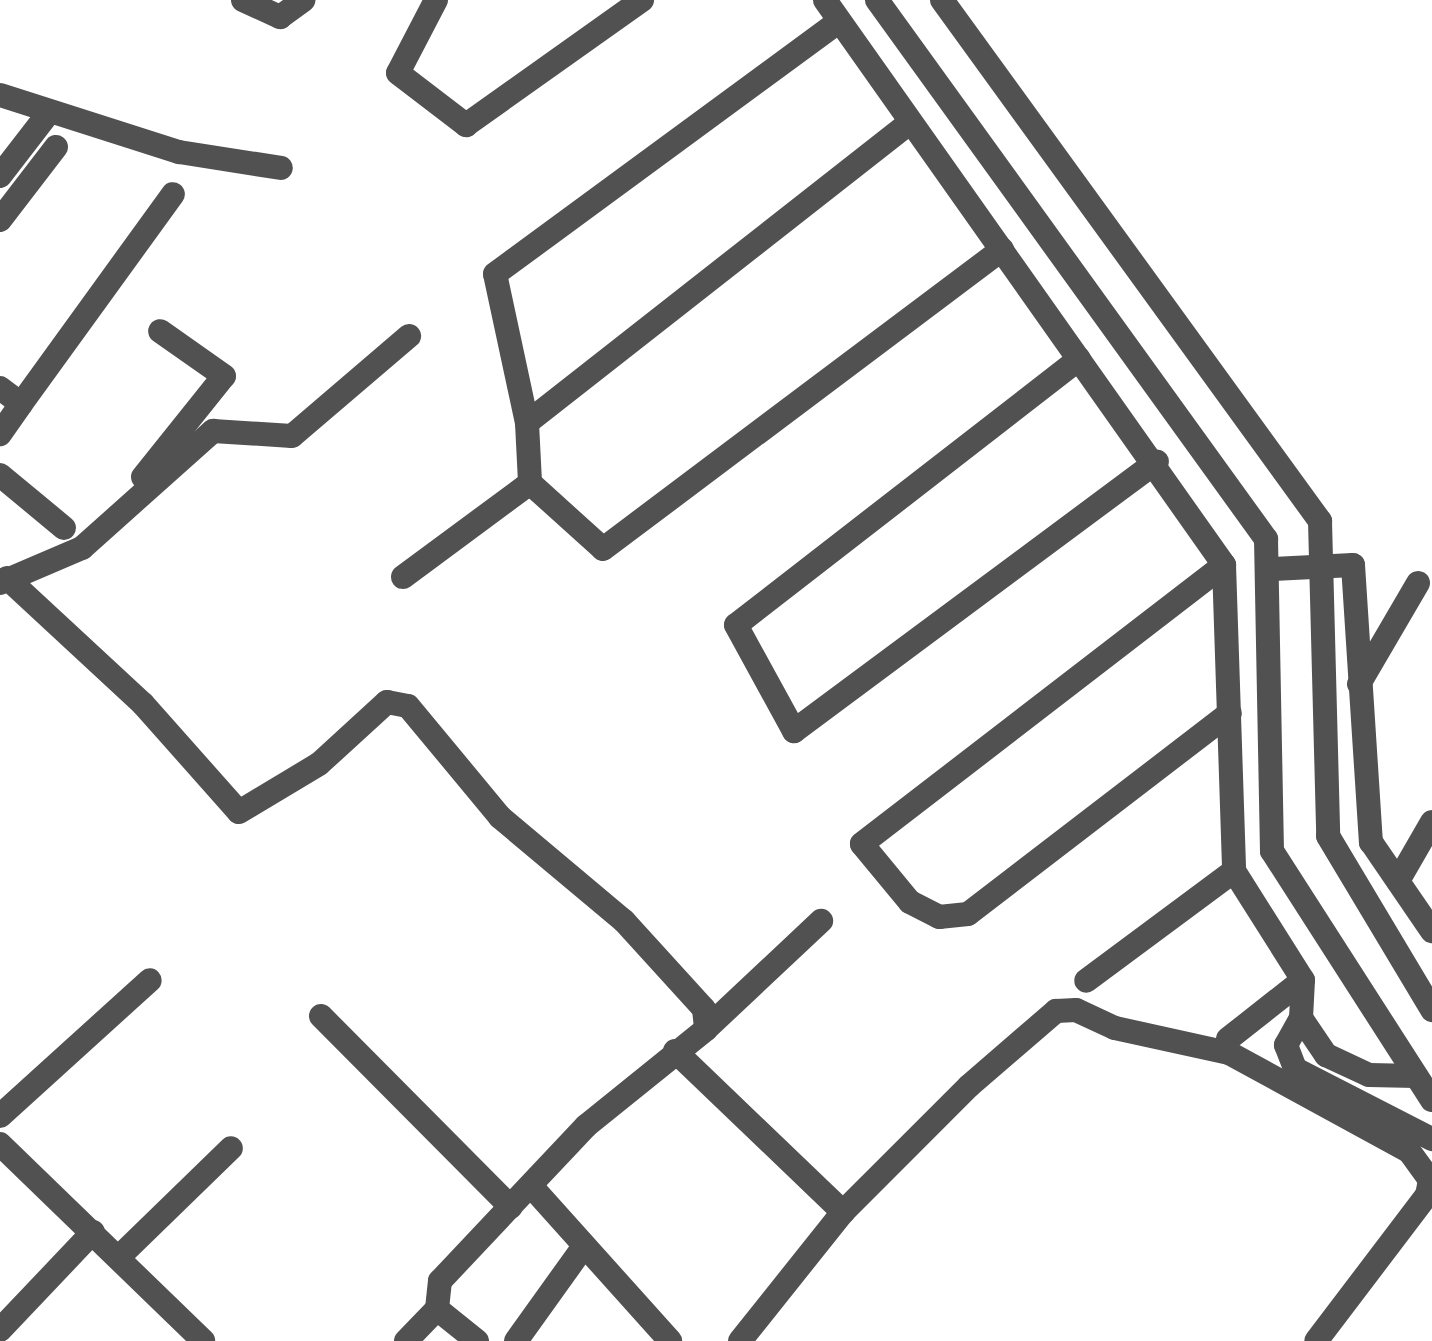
<!DOCTYPE html>
<html>
<head>
<meta charset="utf-8">
<style>
  body { margin:0 }
  #map { position:relative; width:1432px; height:1341px; overflow:hidden; background:#fff; font-family:Quicksand,sans-serif }
  div>[style] { position:absolute }
  .minor>* { height:24px; margin:-12px; padding:0 12px; transform-origin:12px; border-radius:12px; background:#515151 }
  .tertiary>* { height:24px; margin:-12px; padding:0 12px; transform-origin:12px; border-radius:12px; background:#515151 }
  span { translate:-50% -50%; white-space:nowrap; text-align:center; line-height:1.15; -webkit-text-stroke:10px #fff; paint-order:stroke }
</style>
</head>
<body>
<div id="map">
  <div class="minor">
    <div style="left:243px;top:0;width:41px;rotate:24.7deg"></div>
    <div style="left:280px;top:17px;width:29px;rotate:-36deg"></div>
    <div style="left:436px;top:0;width:82px;rotate:117.5deg"></div>
    <div style="left:398px;top:73px;width:86px;rotate:37.4deg"></div>
    <div style="left:466px;top:125px;width:216px;rotate:-35.4deg"></div>
    <div style="left:825px;top:0;width:692px;rotate:54.77deg"></div>
    <div style="left:1224px;top:565px;width:306px;rotate:88.1deg"></div>
    <div style="left:1234px;top:871px;width:184px;rotate:143.4deg"></div>
    <div style="left:877px;top:0;width:665px;rotate:54.18deg"></div>
    <div style="left:1266px;top:539px;width:312px;rotate:88.9deg"></div>
    <div style="left:1272px;top:851px;width:296px;rotate:57.3deg"></div>
    <div style="left:942px;top:0;width:644px;rotate:54.04deg"></div>
    <div style="left:1320px;top:521px;width:315px;rotate:88.5deg"></div>
    <div style="left:1328px;top:836px;width:203px;rotate:59.1deg"></div>
    <div style="left:0;top:95px;width:188px;rotate:17.7deg"></div>
    <div style="left:179px;top:152px;width:103px;rotate:8.9deg"></div>
    <div style="left:908px;top:124px;width:484px;rotate:141.9deg"></div>
    <div style="left:527px;top:423px;width:60px;rotate:87.1deg"></div>
    <div style="left:530px;top:483px;width:98px;rotate:42.1deg"></div>
    <div style="left:603px;top:549px;width:499px;rotate:-36.9deg"></div>
    <div style="left:0;top:176px;width:77px;rotate:-52.4deg"></div>
    <div style="left:0;top:220px;width:92px;rotate:-52.5deg"></div>
    <div style="left:1079px;top:359px;width:434px;rotate:142.2deg"></div>
    <div style="left:736px;top:625px;width:121px;rotate:61.3deg"></div>
    <div style="left:794px;top:731px;width:452px;rotate:-36.6deg"></div>
    <div style="left:0;top:388px;width:26px;rotate:37deg"></div>
    <div style="left:21px;top:404px;width:37px;rotate:125deg"></div>
    <div style="left:21px;top:404px;width:259px;rotate:-54.1deg"></div>
    <div style="left:527px;top:423px;width:152px;rotate:-102.1deg"></div>
    <div style="left:495px;top:274px;width:424px;rotate:-36.3deg"></div>
    <div style="left:0;top:475px;width:83px;rotate:39.6deg"></div>
    <div style="left:143px;top:477px;width:129px;rotate:-51.3deg"></div>
    <div style="left:224px;top:376px;width:78px;rotate:-144.9deg"></div>
    <div style="left:1224px;top:565px;width:457px;rotate:142.4deg"></div>
    <div style="left:862px;top:844px;width:75px;rotate:50.4deg"></div>
    <div style="left:910px;top:902px;width:33px;rotate:27deg"></div>
    <div style="left:939px;top:917px;width:29px;rotate:-6deg"></div>
    <div style="left:968px;top:914px;width:330px;rotate:-37.5deg"></div>
    <div style="left:1273px;top:569px;width:80px;rotate:-2.9deg"></div>
    <div style="left:1353px;top:565px;width:278px;rotate:86.3deg"></div>
    <div style="left:1371px;top:842px;width:108px;rotate:55.6deg"></div>
    <div style="left:403px;top:577px;width:158px;rotate:-36.5deg"></div>
    <div style="left:7px;top:578px;width:185px;rotate:42.8deg"></div>
    <div style="left:143px;top:704px;width:144px;rotate:48.4deg"></div>
    <div style="left:239px;top:812px;width:93px;rotate:-31deg"></div>
    <div style="left:319px;top:764px;width:92px;rotate:-42.4deg"></div>
    <div style="left:387px;top:702px;width:21px;rotate:11deg"></div>
    <div style="left:408px;top:706px;width:144px;rotate:50.3deg"></div>
    <div style="left:500px;top:817px;width:162px;rotate:40deg"></div>
    <div style="left:624px;top:921px;width:119px;rotate:47.7deg"></div>
    <div style="left:704px;top:1009px;width:20px;rotate:84deg"></div>
    <div style="left:0;top:583px;width:89px;rotate:-23.1deg"></div>
    <div style="left:82px;top:548px;width:176px;rotate:-41.8deg"></div>
    <div style="left:213px;top:431px;width:79px;rotate:3.6deg"></div>
    <div style="left:292px;top:436px;width:154px;rotate:-40.5deg"></div>
    <div style="left:1359px;top:684px;width:117px;rotate:-59.7deg"></div>
    <div style="left:1234px;top:871px;width:129px;rotate:57.7deg"></div>
    <div style="left:1303px;top:980px;width:38px;rotate:93deg"></div>
    <div style="left:1301px;top:1018px;width:31px;rotate:119deg"></div>
    <div style="left:1286px;top:1045px;width:26px;rotate:69deg"></div>
    <div style="left:1295px;top:1069px;width:154px;rotate:27.1deg"></div>
    <div style="left:1398px;top:881px;width:68px;rotate:-60deg"></div>
    <div style="left:321px;top:1016px;width:269px;rotate:45.2deg"></div>
    <div style="left:1301px;top:1018px;width:45px;rotate:56deg"></div>
    <div style="left:1326px;top:1055px;width:47px;rotate:24.9deg"></div>
    <div style="left:1369px;top:1075px;width:47px;rotate:1.2deg"></div>
    <div style="left:1228px;top:1039px;width:95px;rotate:-38.2deg"></div>
    <div style="left:675px;top:1051px;width:233px;rotate:43.8deg"></div>
    <div style="left:0;top:1116px;width:202px;rotate:-42.2deg"></div>
    <div style="left:532px;top:1187px;width:207px;rotate:48.1deg"></div>
    <div style="left:119px;top:1257px;width:156px;rotate:-44.2deg"></div>
    <div style="left:0;top:1330px;width:135px;rotate:-46.5deg"></div>
    <div style="left:406px;top:1341px;width:45px;rotate:-45.9deg"></div>
    <div style="left:477px;top:1341px;width:51px;rotate:-141.3deg"></div>
    <div style="left:437px;top:1309px;width:28px;rotate:-84deg"></div>
    <div style="left:440px;top:1281px;width:213px;rotate:-46.7deg"></div>
    <div style="left:586px;top:1126px;width:154px;rotate:-38.9deg"></div>
    <div style="left:706px;top:1029px;width:158px;rotate:-43.2deg"></div>
    <div style="left:516px;top:1341px;width:117px;rotate:-54.4deg"></div>
    <div style="left:740px;top:1341px;width:165px;rotate:-51.4deg"></div>
    <div style="left:843px;top:1212px;width:178px;rotate:-45deg"></div>
    <div style="left:969px;top:1086px;width:115px;rotate:-40.8deg"></div>
    <div style="left:1056px;top:1011px;width:20px;rotate:-3deg"></div>
    <div style="left:1076px;top:1010px;width:43px;rotate:24.8deg"></div>
    <div style="left:1115px;top:1028px;width:117px;rotate:12.4deg"></div>
    <div style="left:1229px;top:1053px;width:205px;rotate:28.6deg"></div>
    <div style="left:1409px;top:1151px;width:36px;rotate:54deg"></div>
    <div style="left:1430px;top:1180px;width:15px;rotate:101deg"></div>
    <div style="left:1427px;top:1195px;width:183px;rotate:127.2deg"></div>
  </div>
  <div class="tertiary">
    <div style="left:0;top:1144px;width:283px;rotate:44.1deg"></div>
  </div>
</div>
</body>
</html>
